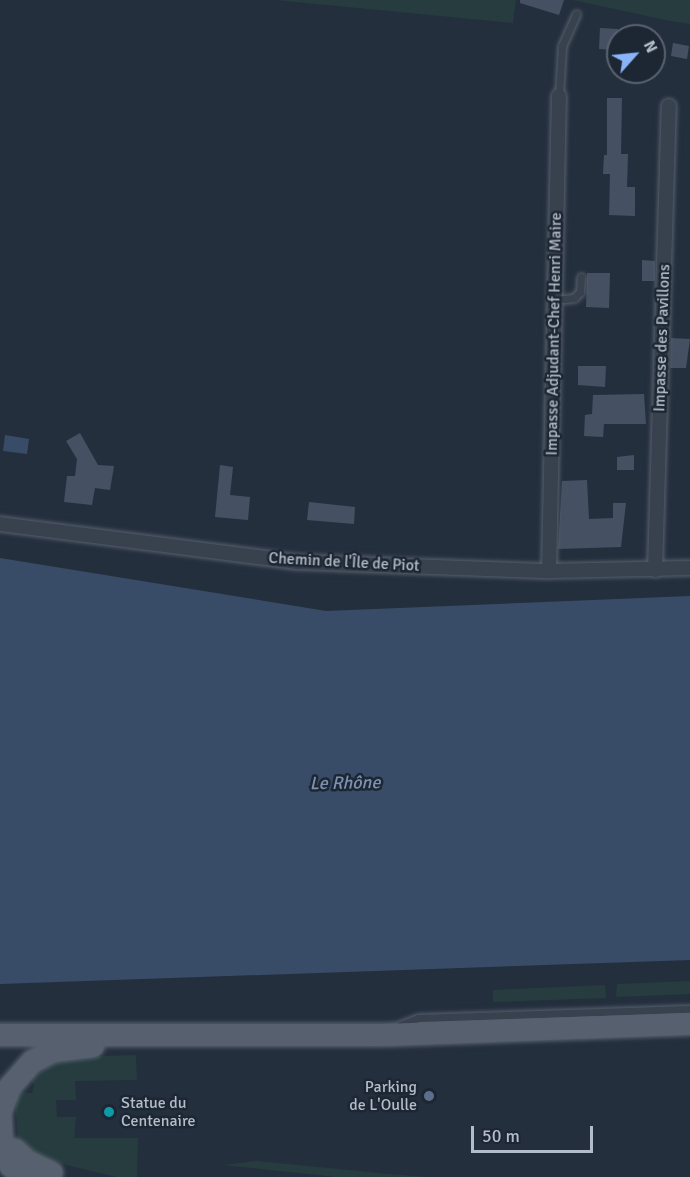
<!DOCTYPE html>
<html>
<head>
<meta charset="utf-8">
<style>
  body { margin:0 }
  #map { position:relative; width:690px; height:1177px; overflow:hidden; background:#242f3e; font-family:Signika,sans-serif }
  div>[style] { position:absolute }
  .green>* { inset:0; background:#263c3f }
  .water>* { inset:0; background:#394c67 }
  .building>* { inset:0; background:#455162 }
  .roads { filter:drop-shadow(0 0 2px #565f6c) drop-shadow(0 0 2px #565f6c) }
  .service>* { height:7px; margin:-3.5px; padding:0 3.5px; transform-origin:3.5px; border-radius:3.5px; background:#38414e }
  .minor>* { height:14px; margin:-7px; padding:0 7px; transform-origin:7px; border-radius:7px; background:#38414e }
  .primary>* { height:22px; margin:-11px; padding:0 11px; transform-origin:11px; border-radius:11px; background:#56606e }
  .dots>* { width:16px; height:16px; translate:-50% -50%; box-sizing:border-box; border:3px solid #1d2633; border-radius:50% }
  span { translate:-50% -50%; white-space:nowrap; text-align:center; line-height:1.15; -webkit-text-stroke:5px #1d2633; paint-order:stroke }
  .street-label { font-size:16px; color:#b4bcc9 }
  .poi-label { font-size:16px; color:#b4bcc9 }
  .right { translate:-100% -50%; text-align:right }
  .left { translate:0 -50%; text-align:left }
  .water-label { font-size:18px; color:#7c92b1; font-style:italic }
  .north { position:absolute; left:606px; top:24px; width:60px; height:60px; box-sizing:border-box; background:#1d2633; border:2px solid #59626f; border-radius:50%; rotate:63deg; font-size:16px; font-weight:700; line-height:24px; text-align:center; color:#b4bcc9 }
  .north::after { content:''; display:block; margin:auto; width:21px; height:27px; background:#8ab4f8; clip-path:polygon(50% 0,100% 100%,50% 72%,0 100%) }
  .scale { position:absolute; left:471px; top:1126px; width:122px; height:27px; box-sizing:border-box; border:3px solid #b4bcc9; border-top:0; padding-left:8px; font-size:18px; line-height:21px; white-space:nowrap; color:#b4bcc9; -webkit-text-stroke:4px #1d2633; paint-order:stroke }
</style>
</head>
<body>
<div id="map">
  <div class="green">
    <div style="clip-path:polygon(275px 0,516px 0,513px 23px)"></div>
    <div style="clip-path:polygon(573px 0,690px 0,690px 24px,670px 21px)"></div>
    <div style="clip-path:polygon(690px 981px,690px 994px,616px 997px,617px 984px)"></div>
    <div style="clip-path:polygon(605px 985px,606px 998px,493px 1002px,493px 990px)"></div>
    <div style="clip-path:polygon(136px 1055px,137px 1080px,75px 1081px,76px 1100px,56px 1100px,57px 1117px,76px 1117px,74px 1138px,138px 1138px,137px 1177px,116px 1177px,46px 1160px,18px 1140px,15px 1102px,20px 1092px,32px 1093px,34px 1085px,30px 1078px,43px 1068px,57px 1060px,73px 1057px)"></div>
    <div style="clip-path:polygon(257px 1161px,389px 1174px,427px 1177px,336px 1177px,223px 1165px)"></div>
  </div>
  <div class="water">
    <div style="clip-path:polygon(5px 435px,29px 439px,27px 454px,3px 451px)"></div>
    <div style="clip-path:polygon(0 558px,326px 611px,690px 596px,690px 960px,0 984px)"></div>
  </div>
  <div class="building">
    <div style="clip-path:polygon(520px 0,564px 0,559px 15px,520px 3px)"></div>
    <div style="clip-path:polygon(600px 28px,618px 29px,618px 50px,599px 49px)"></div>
    <div style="clip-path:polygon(673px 43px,689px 46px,687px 59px,671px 56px)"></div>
    <div style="clip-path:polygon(607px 98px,622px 98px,621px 154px,628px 154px,627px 187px,635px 187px,635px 216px,609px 215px,610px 174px,603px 174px,604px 155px,607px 155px)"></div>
    <div style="clip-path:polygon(642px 260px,655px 261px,655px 281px,642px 281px)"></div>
    <div style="clip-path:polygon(587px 273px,610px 273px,609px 308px,586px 307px)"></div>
    <div style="clip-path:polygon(671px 338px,690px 339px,686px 368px,670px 368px)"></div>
    <div style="clip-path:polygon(578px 366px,606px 366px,605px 387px,578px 385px)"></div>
    <div style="clip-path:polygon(644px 394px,646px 424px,604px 424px,603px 437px,584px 436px,585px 415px,592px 414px,593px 395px)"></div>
    <div style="clip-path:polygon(80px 433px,98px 465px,114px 466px,110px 490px,95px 488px,92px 505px,64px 502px,67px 476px,75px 476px,77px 459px,66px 441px)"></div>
    <div style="clip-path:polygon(634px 455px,634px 470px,617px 470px,617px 457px)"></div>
    <div style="clip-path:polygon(220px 465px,233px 467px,230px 495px,250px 497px,248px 520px,215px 517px)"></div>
    <div style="clip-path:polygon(587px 480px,589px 519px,613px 518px,613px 503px,626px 503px,621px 547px,558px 549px,562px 481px)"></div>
    <div style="clip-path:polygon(309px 502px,355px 507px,354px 524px,307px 520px)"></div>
  </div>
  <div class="roads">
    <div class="service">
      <div style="left:559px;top:96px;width:50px;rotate:-86.6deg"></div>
      <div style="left:562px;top:46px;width:35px;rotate:-66deg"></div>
      <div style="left:555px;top:300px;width:19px;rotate:-6deg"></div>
      <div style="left:574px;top:298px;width:8px;rotate:-45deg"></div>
      <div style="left:580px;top:292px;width:15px;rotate:-86deg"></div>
      <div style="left:400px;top:1025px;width:19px;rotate:-21deg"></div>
      <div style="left:418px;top:1018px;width:272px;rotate:-1.9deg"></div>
    </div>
    <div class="minor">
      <div style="left:0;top:524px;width:300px;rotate:7.3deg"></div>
      <div style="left:298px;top:562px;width:251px;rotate:2.1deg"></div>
      <div style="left:549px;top:571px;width:141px;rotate:-1.2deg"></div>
      <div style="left:655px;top:570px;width:464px;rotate:-88.3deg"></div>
      <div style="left:549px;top:571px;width:475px;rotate:-88.8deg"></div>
    </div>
    <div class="primary">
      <div style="left:0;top:1035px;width:384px"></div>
      <div style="left:384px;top:1035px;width:306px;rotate:-2.1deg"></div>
      <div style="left:15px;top:1150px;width:18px;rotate:43deg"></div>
      <div style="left:28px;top:1162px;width:26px;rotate:25deg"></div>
      <div style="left:25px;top:1177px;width:18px;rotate:-142deg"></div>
      <div style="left:11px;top:1166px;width:21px;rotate:-115deg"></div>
      <div style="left:2px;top:1147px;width:34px;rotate:-93deg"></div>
      <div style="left:0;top:1113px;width:28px;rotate:-69deg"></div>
      <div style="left:10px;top:1087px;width:33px;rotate:-49deg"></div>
      <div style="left:32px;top:1062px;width:24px;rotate:-28deg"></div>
      <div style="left:53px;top:1051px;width:40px;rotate:-7.1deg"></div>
    </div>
  </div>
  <div class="dots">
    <div style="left:429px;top:1096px;background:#5c6f8a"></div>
    <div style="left:109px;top:1112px;background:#0f9aa8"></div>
  </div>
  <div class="street-label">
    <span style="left:554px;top:334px;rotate:-89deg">Impasse Adjudant-Chef Henri Maire</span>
    <span style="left:662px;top:338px;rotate:-88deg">Impasse des Pavillons</span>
    <span style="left:344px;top:562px;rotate:3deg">Chemin de l'Île de Piot</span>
  </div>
  <div class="poi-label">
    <span class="right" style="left:417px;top:1096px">Parking<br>de L'Oulle</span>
    <span class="left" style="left:121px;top:1112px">Statue du<br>Centenaire</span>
  </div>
  <div class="water-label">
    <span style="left:345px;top:783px;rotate:-1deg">Le Rhône</span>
  </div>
  <div class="north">N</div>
  <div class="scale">50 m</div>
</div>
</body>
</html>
